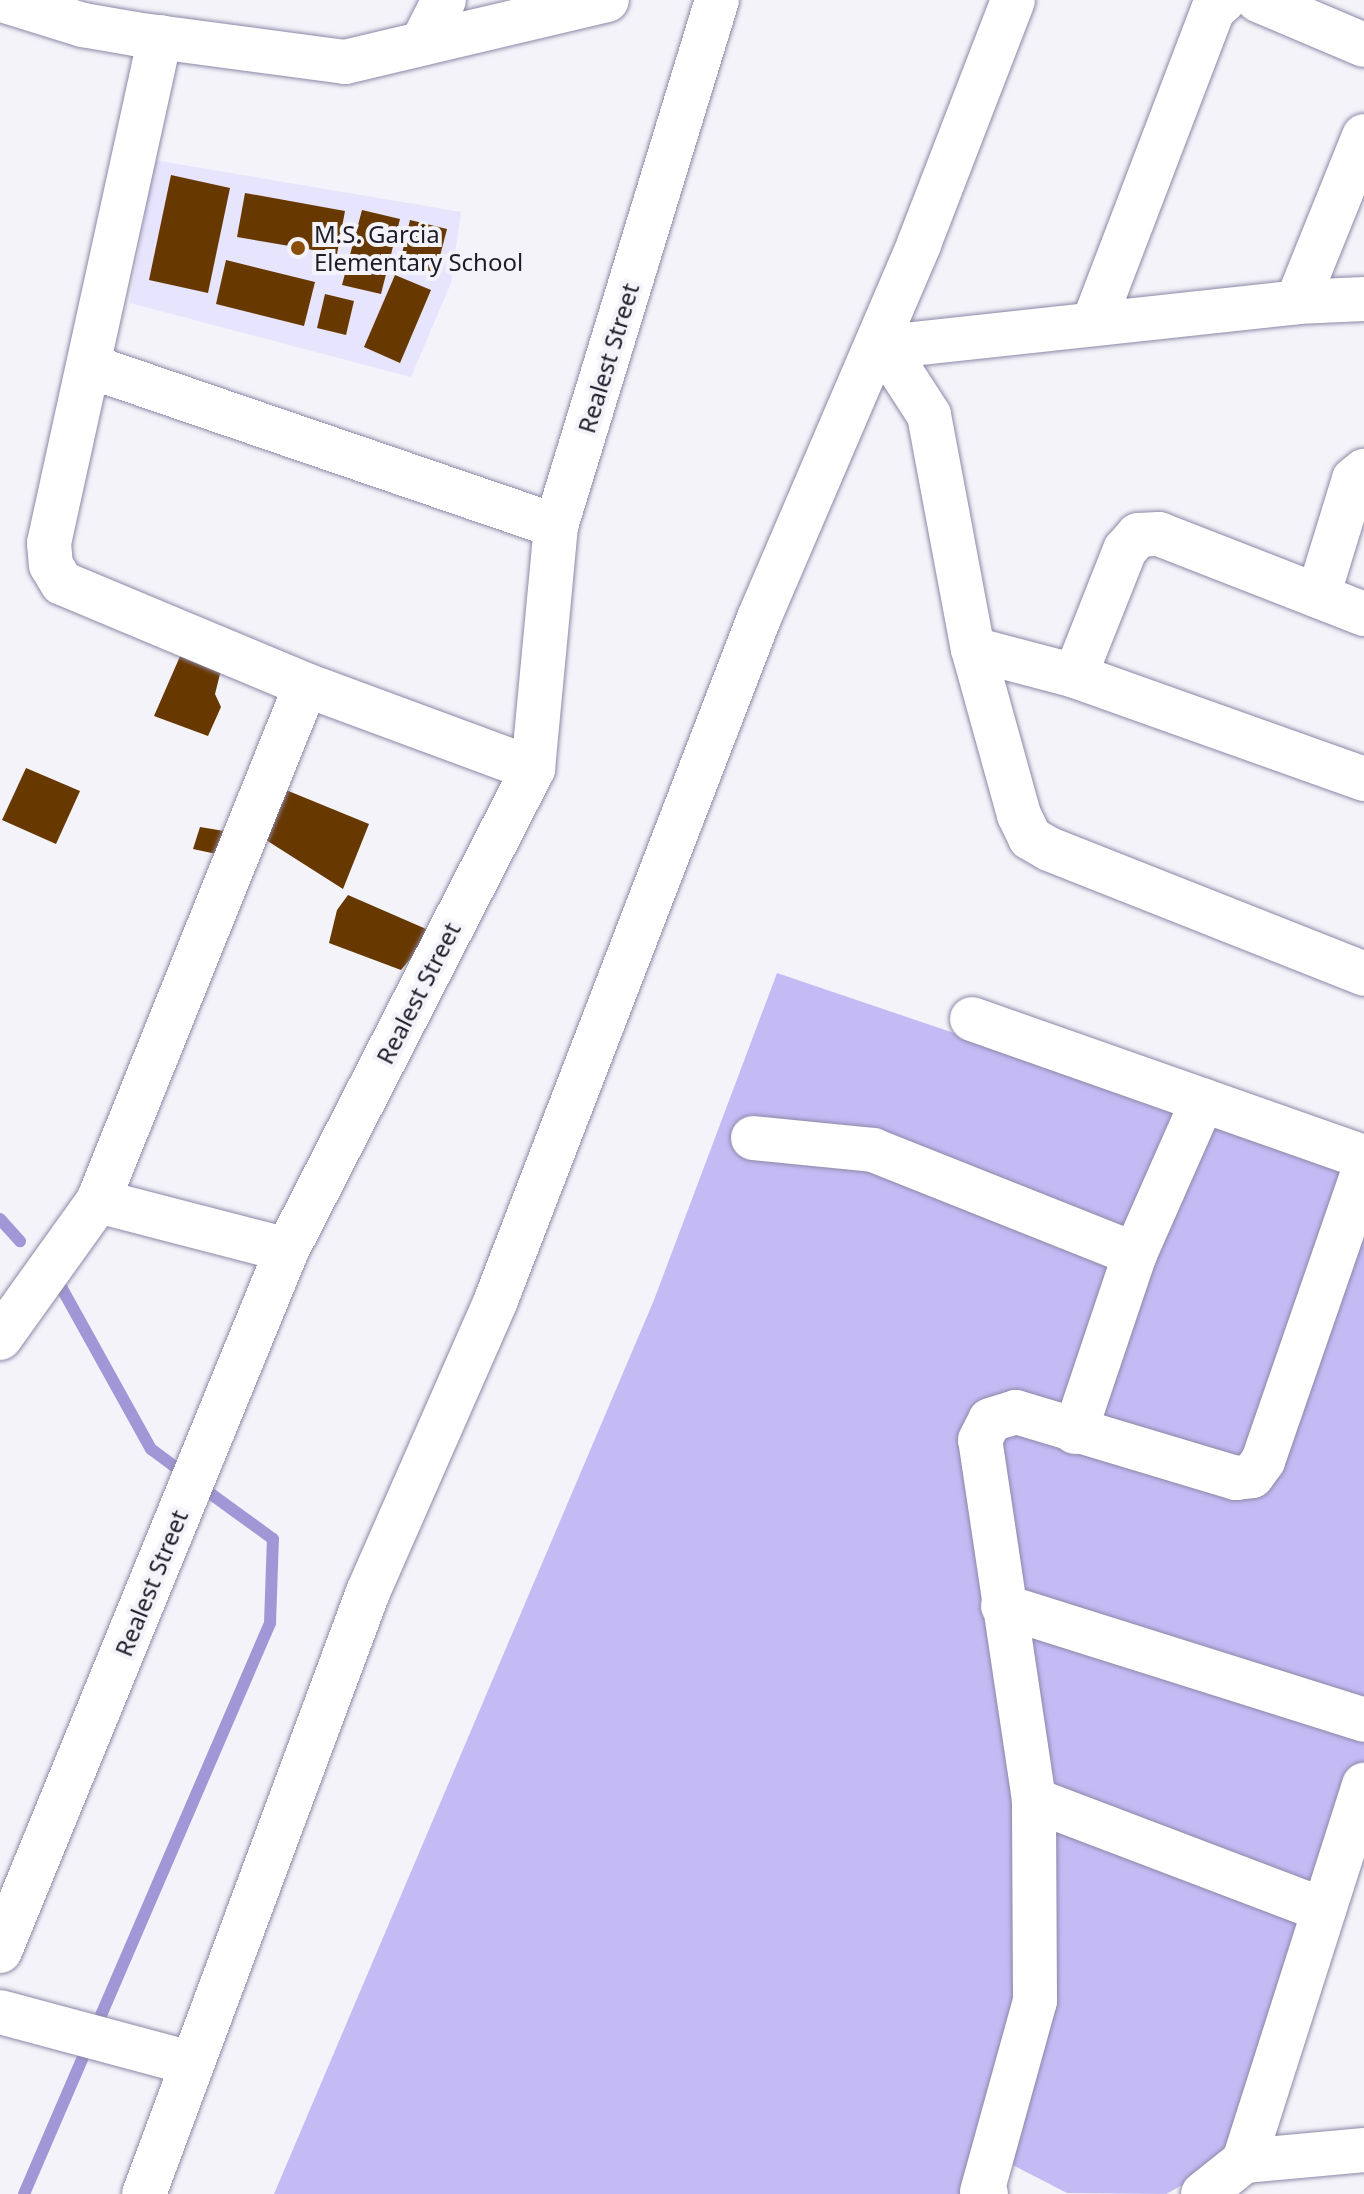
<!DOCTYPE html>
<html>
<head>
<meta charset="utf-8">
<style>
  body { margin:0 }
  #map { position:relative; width:1364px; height:2194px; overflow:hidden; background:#f3f3f9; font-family:"Noto Sans",sans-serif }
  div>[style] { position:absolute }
  .built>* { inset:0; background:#e7e4fd }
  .green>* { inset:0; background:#c4bbf5 }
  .stream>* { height:12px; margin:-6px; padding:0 6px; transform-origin:6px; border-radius:6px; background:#a297d6 }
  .building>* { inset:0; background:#683801 }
  .roads { filter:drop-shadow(0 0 2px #8c88a7) drop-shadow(0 0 2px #8c88a7) }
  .minor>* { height:44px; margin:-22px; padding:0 22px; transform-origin:22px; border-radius:22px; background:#fff }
  .dots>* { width:22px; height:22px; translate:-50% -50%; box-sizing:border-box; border:4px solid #f3f3f9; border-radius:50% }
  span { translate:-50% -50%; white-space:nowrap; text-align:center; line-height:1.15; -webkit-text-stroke:8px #f3f3f9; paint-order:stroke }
  .poi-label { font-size:24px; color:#1e1c28 }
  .left { translate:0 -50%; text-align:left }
  .street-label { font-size:24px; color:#1e1c28 }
</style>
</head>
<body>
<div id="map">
  <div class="built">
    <div style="clip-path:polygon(154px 160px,461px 212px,451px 283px,411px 377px,130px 303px)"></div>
  </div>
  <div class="green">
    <div style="clip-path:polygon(777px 973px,1364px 1172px,1364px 1775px,1236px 2156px,1166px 2194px,1067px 2193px,999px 2158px,986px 2194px,274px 2194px,654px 1300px)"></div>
  </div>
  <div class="stream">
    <div style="left:0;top:1219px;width:30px;rotate:48deg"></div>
    <div style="left:55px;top:1276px;width:198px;rotate:61deg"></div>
    <div style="left:151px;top:1449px;width:44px;rotate:36.6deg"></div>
    <div style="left:24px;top:2194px;width:622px;rotate:-66.69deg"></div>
    <div style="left:270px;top:1623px;width:84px;rotate:-88deg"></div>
    <div style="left:273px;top:1539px;width:90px;rotate:-144deg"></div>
  </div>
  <div class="building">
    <div style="clip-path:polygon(171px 175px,230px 188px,208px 293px,149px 280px)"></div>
    <div style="clip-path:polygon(245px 193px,345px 211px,337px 254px,237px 237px)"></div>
    <div style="clip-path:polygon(362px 210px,400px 219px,381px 294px,342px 285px)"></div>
    <div style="clip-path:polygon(410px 220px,447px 229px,435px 275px,399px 266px)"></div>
    <div style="clip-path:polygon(226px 260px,315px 282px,304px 326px,216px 304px)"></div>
    <div style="clip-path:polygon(395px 275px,431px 290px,400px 363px,364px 347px)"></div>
    <div style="clip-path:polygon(325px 294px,354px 301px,346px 335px,317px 328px)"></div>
    <div style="clip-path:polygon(181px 654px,221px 670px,215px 694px,221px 707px,208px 736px,154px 716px)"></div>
    <div style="clip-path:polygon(26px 768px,80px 791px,56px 844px,2px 820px)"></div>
    <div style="clip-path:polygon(286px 790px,369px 824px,343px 889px,266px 840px)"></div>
    <div style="clip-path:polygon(200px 827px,230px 832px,221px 855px,193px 849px)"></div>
    <div style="clip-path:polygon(348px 895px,433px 932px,401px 970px,329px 943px,337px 910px)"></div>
  </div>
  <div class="roads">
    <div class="minor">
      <div style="left:2px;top:0;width:85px;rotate:17.2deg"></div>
      <div style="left:83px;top:25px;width:53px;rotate:9.8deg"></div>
      <div style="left:135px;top:34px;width:212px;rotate:7.6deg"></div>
      <div style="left:345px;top:62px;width:269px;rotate:-13.3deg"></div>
      <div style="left:1258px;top:0;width:115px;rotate:23deg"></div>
      <div style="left:160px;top:37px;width:518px;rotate:102.37deg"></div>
      <div style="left:49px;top:543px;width:22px;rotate:85deg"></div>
      <div style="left:51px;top:565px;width:21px;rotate:59deg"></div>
      <div style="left:62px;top:583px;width:264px;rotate:22.7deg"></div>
      <div style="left:306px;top:685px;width:242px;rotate:20.3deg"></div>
      <div style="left:422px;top:43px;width:48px;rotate:-62.9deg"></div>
      <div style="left:1297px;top:302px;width:179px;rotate:-68deg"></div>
      <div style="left:1093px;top:324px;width:336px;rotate:-69.1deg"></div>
      <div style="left:1213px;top:10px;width:15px;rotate:-42deg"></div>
      <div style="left:882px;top:333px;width:14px;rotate:78deg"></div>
      <div style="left:885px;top:347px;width:81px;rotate:57.1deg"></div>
      <div style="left:929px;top:415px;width:238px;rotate:79.4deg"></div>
      <div style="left:973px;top:649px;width:172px;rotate:74.5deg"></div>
      <div style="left:1019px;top:815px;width:25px;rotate:64deg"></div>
      <div style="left:1030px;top:838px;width:22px;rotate:30deg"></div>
      <div style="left:1049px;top:849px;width:339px;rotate:21.6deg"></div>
      <div style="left:885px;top:347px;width:414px;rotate:-6.2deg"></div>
      <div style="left:1297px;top:302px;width:67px;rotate:-2.6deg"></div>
      <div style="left:89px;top:366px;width:494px;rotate:18.9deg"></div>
      <div style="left:1318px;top:596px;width:122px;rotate:-72.9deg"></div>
      <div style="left:1354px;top:479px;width:13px;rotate:-39deg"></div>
      <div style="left:973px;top:649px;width:106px;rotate:14.8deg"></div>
      <div style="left:1075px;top:676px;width:307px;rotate:19.6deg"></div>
      <div style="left:1075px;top:676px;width:136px;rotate:-68.4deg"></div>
      <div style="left:1125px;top:550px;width:20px;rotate:-49deg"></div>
      <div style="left:1138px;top:535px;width:21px;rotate:-3deg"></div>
      <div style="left:1159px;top:534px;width:220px;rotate:21.3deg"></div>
      <div style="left:972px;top:1019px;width:416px;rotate:19.4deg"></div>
      <div style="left:753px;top:1138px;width:121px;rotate:5.7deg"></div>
      <div style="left:873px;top:1150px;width:282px;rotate:21.7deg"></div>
      <div style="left:98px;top:1201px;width:195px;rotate:14.5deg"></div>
      <div style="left:0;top:1338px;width:168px;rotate:-54.4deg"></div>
      <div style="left:98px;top:1201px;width:556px;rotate:-68.05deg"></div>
      <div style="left:1075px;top:1432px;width:188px;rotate:-71.4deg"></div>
      <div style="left:1135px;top:1254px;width:168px;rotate:-66.2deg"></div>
      <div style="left:1003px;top:1606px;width:379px;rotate:17.5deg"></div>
      <div style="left:1034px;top:1800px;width:310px;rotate:20.8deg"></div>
      <div style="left:0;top:1951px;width:757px;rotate:-67.74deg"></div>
      <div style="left:287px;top:1250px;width:540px;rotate:-62.91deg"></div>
      <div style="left:533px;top:769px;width:244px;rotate:-84.6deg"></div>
      <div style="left:556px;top:526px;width:550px;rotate:-72.98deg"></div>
      <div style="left:0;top:2012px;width:197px;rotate:15deg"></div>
      <div style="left:1244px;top:2161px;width:395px;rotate:-72.3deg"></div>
      <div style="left:144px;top:2194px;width:642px;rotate:-69.59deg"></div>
      <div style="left:368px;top:1592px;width:319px;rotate:-66.3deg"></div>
      <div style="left:496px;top:1300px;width:731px;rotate:-68.91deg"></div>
      <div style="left:759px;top:618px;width:407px;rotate:-66.8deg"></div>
      <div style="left:919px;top:244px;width:261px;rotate:-68.9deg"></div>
      <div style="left:986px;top:2194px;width:4px;rotate:-153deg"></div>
      <div style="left:982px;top:2192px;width:198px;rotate:-74.5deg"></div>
      <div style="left:1035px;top:2001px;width:201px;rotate:-90.3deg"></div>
      <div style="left:1034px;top:1800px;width:364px;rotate:-98.5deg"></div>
      <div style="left:980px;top:1440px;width:22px;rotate:-63deg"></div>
      <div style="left:990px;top:1420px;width:27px;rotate:-17deg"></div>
      <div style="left:1016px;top:1412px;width:230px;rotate:16.7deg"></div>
      <div style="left:1236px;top:1478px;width:16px;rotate:-7deg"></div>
      <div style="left:1252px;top:1476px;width:19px;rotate:-54deg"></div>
      <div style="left:1263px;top:1461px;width:308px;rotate:-70.9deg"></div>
      <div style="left:1203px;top:2194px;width:53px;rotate:-38.8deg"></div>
      <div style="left:1244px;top:2161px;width:121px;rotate:-5.2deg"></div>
    </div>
  </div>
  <div class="dots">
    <div style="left:298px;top:248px;background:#894e0a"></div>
  </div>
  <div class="poi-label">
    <span class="left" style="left:314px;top:248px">M.S. Garcia<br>Elementary School</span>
  </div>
  <div class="street-label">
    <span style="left:608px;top:358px;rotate:-73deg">Realest Street</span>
    <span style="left:418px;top:993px;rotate:-63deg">Realest Street</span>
    <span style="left:151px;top:1583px;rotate:-68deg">Realest Street</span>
  </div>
</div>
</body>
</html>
